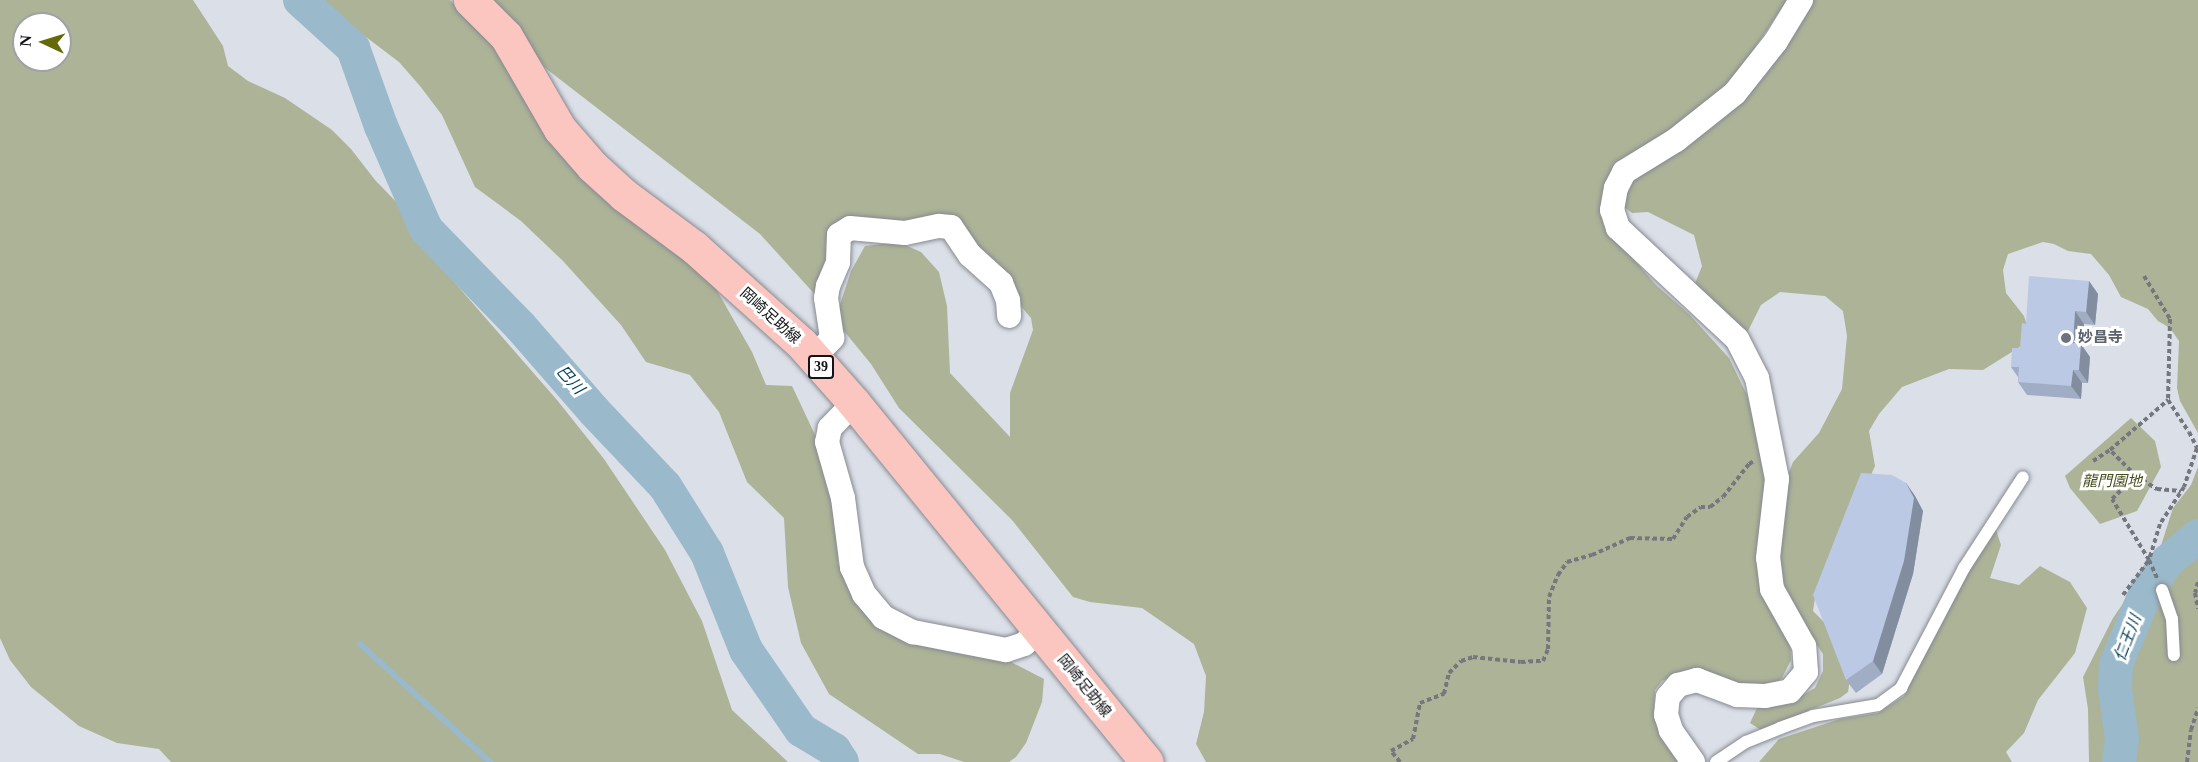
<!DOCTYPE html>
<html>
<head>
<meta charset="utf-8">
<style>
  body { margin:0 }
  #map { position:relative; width:2198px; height:762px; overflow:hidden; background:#dbdfe7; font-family:"Times New Roman","Noto Sans JP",serif }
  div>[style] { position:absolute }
  .green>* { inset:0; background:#adb397 }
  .stream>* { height:6px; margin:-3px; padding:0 3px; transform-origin:3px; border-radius:3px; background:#9ab9ca }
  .river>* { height:34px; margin:-17px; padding:0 17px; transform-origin:17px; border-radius:17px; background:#9ab9ca }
  .path>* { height:4px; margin-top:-2px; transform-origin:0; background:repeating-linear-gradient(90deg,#74777d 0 4.5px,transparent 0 7.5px) }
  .roads { filter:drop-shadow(0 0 2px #868991) drop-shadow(0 0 2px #868991) }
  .lane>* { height:12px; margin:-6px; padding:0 6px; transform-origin:6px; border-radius:6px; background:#fff }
  .street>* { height:24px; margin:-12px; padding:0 12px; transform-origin:12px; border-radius:12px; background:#fff }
  .primary>* { height:33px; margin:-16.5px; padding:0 16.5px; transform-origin:16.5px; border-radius:16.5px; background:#fbc6bf }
  .wall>* { inset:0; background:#a1adc4 }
  .shaded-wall>* { inset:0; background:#838da0 }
  .building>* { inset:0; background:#bbc9e4 }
  .dots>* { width:16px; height:16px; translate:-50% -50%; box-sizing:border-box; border:3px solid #fff; border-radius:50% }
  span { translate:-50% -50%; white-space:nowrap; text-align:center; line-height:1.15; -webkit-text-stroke:6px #fff; paint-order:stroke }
  .shield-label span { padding:2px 4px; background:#fff; border:2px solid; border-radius:4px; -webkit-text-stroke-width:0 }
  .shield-label { font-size:14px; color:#121417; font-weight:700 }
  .street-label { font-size:15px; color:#121417 }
  .worship-label { font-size:15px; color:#5b616d; font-weight:700 }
  .left { translate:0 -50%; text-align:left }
  .park-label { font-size:15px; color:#464e1d; font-style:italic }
  .water-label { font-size:16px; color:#003c55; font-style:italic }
  .north { position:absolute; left:12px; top:12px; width:60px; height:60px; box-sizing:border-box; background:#fff; border:2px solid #a0a1a2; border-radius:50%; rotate:274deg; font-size:16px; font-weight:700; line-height:24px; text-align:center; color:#121417 }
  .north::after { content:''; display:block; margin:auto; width:21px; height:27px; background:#666908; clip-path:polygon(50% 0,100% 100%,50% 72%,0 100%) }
</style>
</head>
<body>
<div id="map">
  <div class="green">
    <div style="clip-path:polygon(evenodd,0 0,193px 0,223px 46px,228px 66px,248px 81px,285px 98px,332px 130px,351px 149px,375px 180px,404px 210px,435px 260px,557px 400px,604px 459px,665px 550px,702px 621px,732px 710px,788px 762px,171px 762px,159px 749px,117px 743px,79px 726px,31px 687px,10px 660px,0 638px,0 0,24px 24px,60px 24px,60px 60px,24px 60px,24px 24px)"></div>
    <div style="clip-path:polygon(325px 0,450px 0,711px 280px,752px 352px,766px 385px,792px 386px,816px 437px,833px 490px,839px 546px,838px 563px,854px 602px,879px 627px,1009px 661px,1044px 679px,1042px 702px,1026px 743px,1016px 757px,1009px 762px,964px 762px,940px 754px,918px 754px,829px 694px,801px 643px,788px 587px,784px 518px,747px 482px,719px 412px,690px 375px,646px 362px,621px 325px,563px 261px,521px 221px,475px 187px,442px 115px,420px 86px,399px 62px,337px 15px)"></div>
    <div style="clip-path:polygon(482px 0,1788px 0,1732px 80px,1605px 196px,1603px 224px,1656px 285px,1689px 314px,1729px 358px,1747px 395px,1768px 482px,1790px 641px,1791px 660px,1782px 678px,1771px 688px,1677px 674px,1662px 681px,1655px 690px,1654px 705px,1657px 723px,1682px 762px,1206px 762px,1196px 744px,1204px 712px,1206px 676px,1194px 644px,1142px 608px,1090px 602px,1073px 597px,1012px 520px,899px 408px,871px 364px,835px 320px,851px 271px,865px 246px,898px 242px,921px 252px,939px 272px,947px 306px,950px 373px,1010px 437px,1010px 393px,1033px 330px,1031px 318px,982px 261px,964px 228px,854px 223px,820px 300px,760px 234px,544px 67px,528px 43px)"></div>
    <div style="clip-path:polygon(1809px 0,2198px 0,2198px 433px,2180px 401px,2177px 388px,2179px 341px,2170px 328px,2158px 321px,2148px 309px,2121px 297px,2109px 275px,2091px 254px,2068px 251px,2054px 244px,2043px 242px,2008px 254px,2003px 270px,2006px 293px,2024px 316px,2028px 328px,2023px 345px,1983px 370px,1949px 369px,1902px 387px,1879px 414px,1869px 431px,1875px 466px,1815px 598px,1813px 611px,1836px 634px,1851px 672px,1848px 692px,1840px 698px,1761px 730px,1750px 723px,1758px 706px,1796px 699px,1815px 688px,1823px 671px,1823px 654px,1781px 591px,1775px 557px,1786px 480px,1793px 462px,1819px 433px,1842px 389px,1847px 336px,1843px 311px,1825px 296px,1780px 292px,1761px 305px,1745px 337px,1694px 286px,1702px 266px,1694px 235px,1648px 212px,1632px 213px,1623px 206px,1631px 179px,1679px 146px)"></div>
    <div style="clip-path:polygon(2131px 418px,2155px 441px,2161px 467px,2137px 511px,2100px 524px,2070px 488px,2065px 476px)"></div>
    <div style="clip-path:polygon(2198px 467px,2198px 762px,2089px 762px,2088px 709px,2083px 677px,2113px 618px,2159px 552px,2173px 508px,2191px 485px)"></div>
    <div style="clip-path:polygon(1994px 524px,2001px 545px,1990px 578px,2019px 585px,2040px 566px,2070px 582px,2087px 608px,2075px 653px,2038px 700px,2024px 733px,2006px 752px,2012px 762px,1759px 762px,1779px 739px,1840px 719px,1878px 713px,1904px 696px,1949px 604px)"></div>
  </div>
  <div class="stream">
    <div style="left:360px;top:644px;width:176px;rotate:42.2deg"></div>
  </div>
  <div class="river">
    <div style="left:300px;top:0;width:72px;rotate:42.2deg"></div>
    <div style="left:353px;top:48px;width:83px;rotate:70.3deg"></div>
    <div style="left:381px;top:126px;width:112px;rotate:66.4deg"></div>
    <div style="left:426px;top:229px;width:136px;rotate:45.9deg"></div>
    <div style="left:521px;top:327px;width:111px;rotate:49deg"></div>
    <div style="left:594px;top:411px;width:103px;rotate:46.6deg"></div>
    <div style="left:665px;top:486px;width:79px;rotate:57.9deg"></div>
    <div style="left:707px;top:553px;width:105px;rotate:68.1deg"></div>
    <div style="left:746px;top:650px;width:97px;rotate:55.5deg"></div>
    <div style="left:801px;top:730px;width:39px;rotate:31deg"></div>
    <div style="left:834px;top:750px;width:14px;rotate:56deg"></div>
    <div style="left:2119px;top:762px;width:23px;rotate:-83deg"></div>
    <div style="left:2122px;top:739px;width:50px;rotate:-98deg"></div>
    <div style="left:2115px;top:689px;width:25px;rotate:-88deg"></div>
    <div style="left:2116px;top:664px;width:78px;rotate:-67.4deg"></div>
    <div style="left:2146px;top:592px;width:38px;rotate:-55deg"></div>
    <div style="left:2168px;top:561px;width:39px;rotate:-40deg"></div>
  </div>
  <div class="path">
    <div style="left:2144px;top:276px;width:50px;rotate:58.8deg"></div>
    <div style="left:2170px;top:319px;width:81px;rotate:91.4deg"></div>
    <div style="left:2168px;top:400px;width:38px;rotate:57deg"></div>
    <div style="left:2189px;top:432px;width:18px;rotate:63deg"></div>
    <div style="left:2197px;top:448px;width:41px;rotate:108.4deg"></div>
    <div style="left:2184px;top:487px;width:44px;rotate:123deg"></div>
    <div style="left:2160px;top:524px;width:38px;rotate:107deg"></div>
    <div style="left:2149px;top:560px;width:20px;rotate:66deg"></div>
    <div style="left:2093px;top:461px;width:20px;rotate:-33deg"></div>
    <div style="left:2136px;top:476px;width:25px;rotate:32deg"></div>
    <div style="left:2157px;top:489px;width:24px;rotate:5deg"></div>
    <div style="left:2198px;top:582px;width:11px;rotate:105deg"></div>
    <div style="left:2195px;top:593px;width:16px;rotate:79deg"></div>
    <div style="left:2123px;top:595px;width:44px;rotate:-53.4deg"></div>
    <div style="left:2149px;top:560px;width:71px;rotate:-121.2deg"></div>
    <div style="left:2112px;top:499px;width:33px;rotate:-44deg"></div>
    <div style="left:2136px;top:476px;width:37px;rotate:-135deg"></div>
    <div style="left:2110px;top:450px;width:77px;rotate:-40.8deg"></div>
    <div style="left:1400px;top:762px;width:14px;rotate:-129deg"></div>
    <div style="left:1391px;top:751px;width:25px;rotate:-29deg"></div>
    <div style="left:1413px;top:739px;width:37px;rotate:-79deg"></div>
    <div style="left:1420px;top:703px;width:26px;rotate:-21deg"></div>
    <div style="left:1444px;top:694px;width:22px;rotate:-77deg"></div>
    <div style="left:1449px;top:673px;width:17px;rotate:-45deg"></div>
    <div style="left:1461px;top:661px;width:13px;rotate:-18deg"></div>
    <div style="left:1473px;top:657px;width:48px;rotate:5.9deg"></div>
    <div style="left:1521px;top:662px;width:22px;rotate:-3deg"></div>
    <div style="left:1543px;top:661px;width:13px;rotate:-67deg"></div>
    <div style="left:1548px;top:649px;width:52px;rotate:-88.9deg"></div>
    <div style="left:1549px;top:597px;width:24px;rotate:-68deg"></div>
    <div style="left:1558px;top:575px;width:16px;rotate:-55deg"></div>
    <div style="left:1567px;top:562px;width:26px;rotate:-16deg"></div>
    <div style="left:1592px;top:555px;width:42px;rotate:-24.1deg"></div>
    <div style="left:1630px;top:538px;width:43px;rotate:1.3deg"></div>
    <div style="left:1673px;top:539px;width:26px;rotate:-58deg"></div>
    <div style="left:1687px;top:517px;width:17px;rotate:-36deg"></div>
    <div style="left:1701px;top:507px;width:9px"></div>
    <div style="left:1710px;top:507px;width:16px;rotate:-38deg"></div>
    <div style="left:1723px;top:497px;width:42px;rotate:-51.8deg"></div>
    <div style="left:1749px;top:464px;width:6px;rotate:-31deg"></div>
    <div style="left:2187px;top:762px;width:32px;rotate:-83deg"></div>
    <div style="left:2191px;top:730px;width:23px;rotate:-72deg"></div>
  </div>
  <div class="roads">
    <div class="lane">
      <div style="left:2162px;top:590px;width:31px;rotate:71deg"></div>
      <div style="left:2172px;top:619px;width:36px;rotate:87deg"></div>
      <div style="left:1716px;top:762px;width:36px;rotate:-34deg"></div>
      <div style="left:1746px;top:742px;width:37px;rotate:-22deg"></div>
      <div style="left:1780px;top:728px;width:35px;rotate:-20deg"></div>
      <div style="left:1813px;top:716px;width:66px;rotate:-9.6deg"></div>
      <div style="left:1878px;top:705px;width:29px;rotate:-36deg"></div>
      <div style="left:1901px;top:688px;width:136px;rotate:-62.3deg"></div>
      <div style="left:1964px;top:568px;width:108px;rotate:-57deg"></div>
    </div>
    <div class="street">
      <div style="left:813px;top:358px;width:28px;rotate:-46deg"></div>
      <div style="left:832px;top:338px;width:40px;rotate:-98.5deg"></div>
      <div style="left:826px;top:298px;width:12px;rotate:-81deg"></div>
      <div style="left:828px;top:286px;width:26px;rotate:-67deg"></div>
      <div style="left:838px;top:262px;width:27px;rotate:-88deg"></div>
      <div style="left:839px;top:235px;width:13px;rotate:-32deg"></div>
      <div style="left:850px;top:228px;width:55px;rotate:5.2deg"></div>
      <div style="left:905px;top:233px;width:35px;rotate:-12deg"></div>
      <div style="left:939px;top:226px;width:12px;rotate:5deg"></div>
      <div style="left:951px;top:227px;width:34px;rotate:56deg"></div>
      <div style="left:970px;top:255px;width:42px;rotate:42.1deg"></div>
      <div style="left:1001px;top:283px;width:18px;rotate:68deg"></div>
      <div style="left:1008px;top:300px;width:16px;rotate:86deg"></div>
      <div style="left:854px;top:403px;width:35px;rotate:134deg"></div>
      <div style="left:830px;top:428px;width:14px;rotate:102deg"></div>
      <div style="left:827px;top:442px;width:58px;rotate:74.1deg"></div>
      <div style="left:843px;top:498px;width:70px;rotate:82.6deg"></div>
      <div style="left:852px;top:567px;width:30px;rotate:66deg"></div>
      <div style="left:864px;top:594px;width:30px;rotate:50deg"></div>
      <div style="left:883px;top:617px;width:34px;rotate:27deg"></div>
      <div style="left:913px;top:632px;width:95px;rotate:11deg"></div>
      <div style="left:1006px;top:650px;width:19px;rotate:-18deg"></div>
      <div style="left:1024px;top:644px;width:21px;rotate:-43deg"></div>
      <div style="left:1693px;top:762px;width:39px;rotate:-125deg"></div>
      <div style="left:1671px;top:730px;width:16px;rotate:-108deg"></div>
      <div style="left:1666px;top:715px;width:18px;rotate:-84deg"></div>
      <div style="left:1668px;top:697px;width:16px;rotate:-50deg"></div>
      <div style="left:1678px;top:685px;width:20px;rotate:-15deg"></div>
      <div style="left:1697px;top:680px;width:43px;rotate:20.6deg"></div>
      <div style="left:1737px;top:695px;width:28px;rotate:2deg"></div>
      <div style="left:1765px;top:696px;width:25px;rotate:-11deg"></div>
      <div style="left:1790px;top:691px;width:25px;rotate:-50deg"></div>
      <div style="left:1806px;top:672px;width:26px;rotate:-94deg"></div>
      <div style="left:1804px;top:646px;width:65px;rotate:-119.3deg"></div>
      <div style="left:1772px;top:589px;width:31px;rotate:-97deg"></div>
      <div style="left:1768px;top:558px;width:80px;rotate:-83.5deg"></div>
      <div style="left:1777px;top:479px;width:103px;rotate:-101.2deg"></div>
      <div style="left:1757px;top:378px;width:44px;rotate:-117.1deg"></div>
      <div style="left:1737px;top:339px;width:163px;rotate:-137deg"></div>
      <div style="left:1618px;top:228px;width:19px;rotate:-108deg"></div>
      <div style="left:1612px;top:210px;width:22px;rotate:-80deg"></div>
      <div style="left:1616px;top:188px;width:18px;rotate:-63deg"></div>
      <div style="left:1624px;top:172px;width:61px;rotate:-31.6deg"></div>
      <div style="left:1676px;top:140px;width:75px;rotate:-38.5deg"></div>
      <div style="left:1735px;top:93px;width:66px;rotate:-51.7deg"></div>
      <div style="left:1776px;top:41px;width:48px;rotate:-58.6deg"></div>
    </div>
    <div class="primary">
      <div style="left:470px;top:0;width:51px;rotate:45deg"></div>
      <div style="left:506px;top:36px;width:108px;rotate:59.9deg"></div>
      <div style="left:560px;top:129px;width:49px;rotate:49.1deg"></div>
      <div style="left:592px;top:166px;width:43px;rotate:42.2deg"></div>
      <div style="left:624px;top:195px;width:87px;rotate:36.6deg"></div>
      <div style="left:694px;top:247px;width:144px;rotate:41.9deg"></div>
      <div style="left:801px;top:343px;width:80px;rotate:48.5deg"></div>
      <div style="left:854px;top:403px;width:463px;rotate:50.8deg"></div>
    </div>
  </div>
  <div class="wall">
    <div style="clip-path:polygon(2089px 281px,2098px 294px,2095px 325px,2084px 324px,2083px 347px,2090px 357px,2088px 383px,2082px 383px,2081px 399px,2027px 395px,2018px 382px,2018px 377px,2011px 367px,2020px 348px,2026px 324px)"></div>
    <div style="clip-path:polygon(1906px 483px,1915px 496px,1923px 511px,1913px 574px,1882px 674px,1856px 693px,1846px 680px)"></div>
  </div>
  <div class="shaded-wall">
    <div style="clip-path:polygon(2089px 281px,2098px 294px,2095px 325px,2086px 312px)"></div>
    <div style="clip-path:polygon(2075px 311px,2084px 324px,2083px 347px,2090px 357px,2088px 383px,2079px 370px,2073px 343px)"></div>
    <div style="clip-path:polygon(2073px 370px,2082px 383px,2081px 399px,2071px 386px)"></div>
    <div style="clip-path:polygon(1906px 483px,1915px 496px,1923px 511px,1913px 574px,1882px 674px,1873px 661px)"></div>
  </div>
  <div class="building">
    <div style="clip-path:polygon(2029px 276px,2089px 281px,2086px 312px,2075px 311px,2073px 343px,2081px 344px,2079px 370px,2073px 370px,2071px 386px,2018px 382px,2019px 367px,2011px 367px,2012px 348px,2020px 348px,2022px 323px,2026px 324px)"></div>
    <div style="clip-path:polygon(1861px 473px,1892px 475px,1906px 483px,1914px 498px,1904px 561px,1873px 661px,1846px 680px,1813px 595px)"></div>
  </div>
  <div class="dots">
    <div style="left:2066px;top:338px;background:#6b7280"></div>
  </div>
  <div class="shield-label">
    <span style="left:821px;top:367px">39</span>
  </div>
  <div class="street-label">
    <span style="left:770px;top:316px;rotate:42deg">岡崎足助線</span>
    <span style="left:1084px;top:686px;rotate:51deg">岡崎足助線</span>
  </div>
  <div class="worship-label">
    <span class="left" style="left:2078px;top:338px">妙昌寺</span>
  </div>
  <div class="park-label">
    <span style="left:2112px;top:482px">龍門園地</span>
  </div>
  <div class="water-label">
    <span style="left:570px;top:380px;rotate:48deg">巴川</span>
    <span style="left:2128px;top:638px;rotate:-69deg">仁王川</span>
  </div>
  <div class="north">N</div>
</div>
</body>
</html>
